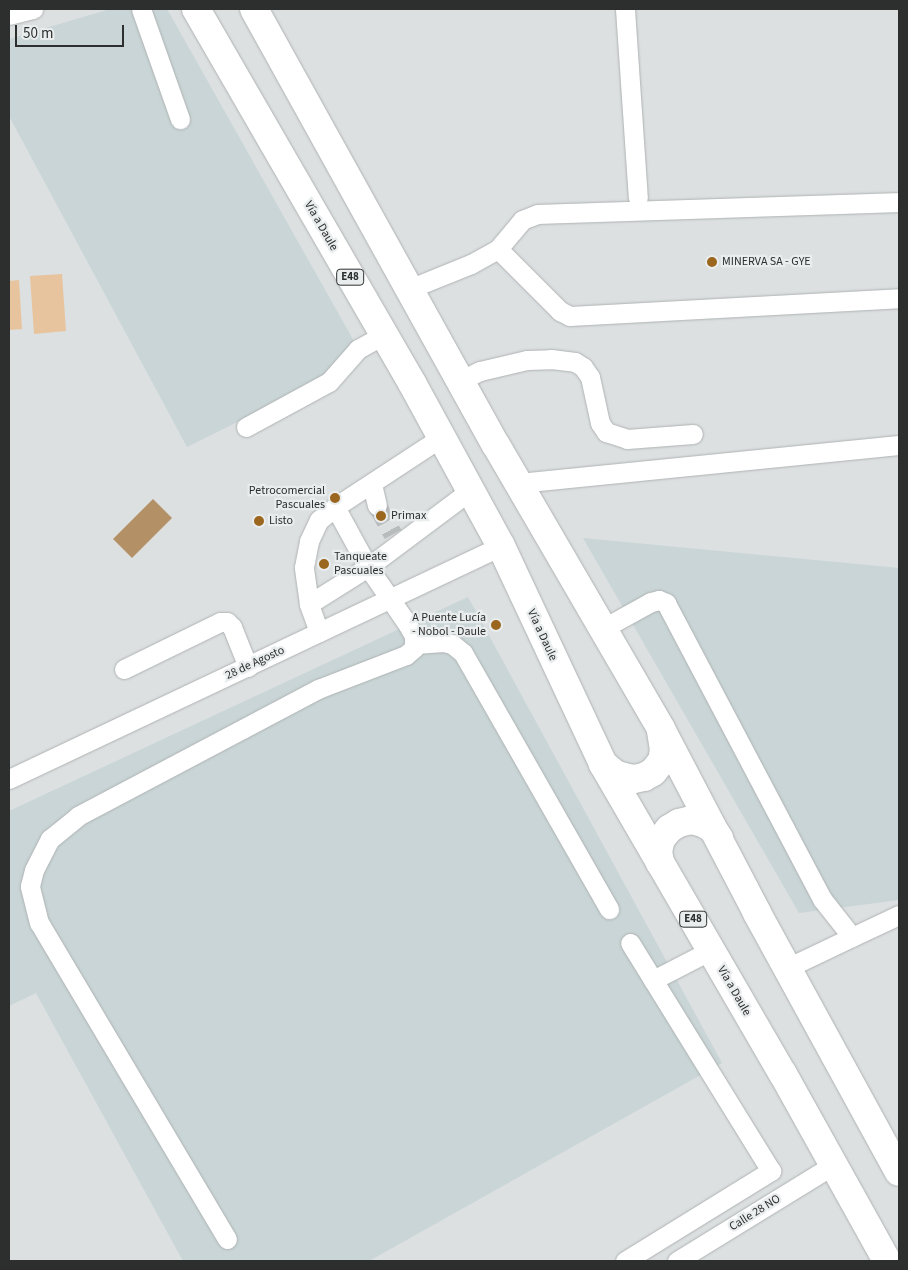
<!DOCTYPE html>
<html>
<head>
<meta charset="utf-8">
<style>
  body { margin:0 }
  #map { position:relative; width:908px; height:1270px; overflow:hidden; background:#dce0e1; font-family:"Source Sans 3",sans-serif }
  div>[style] { position:absolute }
  .built>* { inset:0; background:#c9d5d6 }
  .green>* { inset:0; background:#e7c49d }
  .water>* { inset:0; background:#b49066 }
  .minor-tunnel>* { height:19px; margin-top:-9.5px; transform-origin:0; background:repeating-linear-gradient(90deg,#b9bcbd 0 19px,transparent 0 28px) }
  .roads { filter:drop-shadow(0 0 1px #afb2b3) drop-shadow(0 0 1px #afb2b3) }
  .minor>* { height:19px; margin:-9.5px; padding:0 9.5px; transform-origin:9.5px; border-radius:9.5px; background:#fff }
  .highway>* { height:28px; margin:-14px; padding:0 14px; transform-origin:14px; border-radius:14px; background:#fff }
  .dots>* { width:14px; height:14px; translate:-50% -50%; box-sizing:border-box; border:2px solid #e9edee; border-radius:50% }
  span { translate:-50% -50%; white-space:nowrap; text-align:center; line-height:1.15; -webkit-text-stroke:4.5px #e9edee; paint-order:stroke }
  .shield-label span { padding:1px 4px; background:#e9edee; border:1px solid; border-radius:4px; -webkit-text-stroke-width:0 }
  .shield-label { font-size:11px; color:#2d2e2e; font-weight:700 }
  .street-label { font-size:12px; color:#2d2e2e }
  .poi-label { font-size:12px; color:#2d2e2e }
  .left { translate:0 -50%; text-align:left }
  .right { translate:-100% -50%; text-align:right }
  .frame { position:absolute; inset:0; border:10px solid #2d2e2e; pointer-events:none }
  .scale { position:absolute; left:15px; top:25px; width:109px; height:22px; box-sizing:border-box; border:2px solid #2d2e2e; border-top:0; padding-left:6px; font-size:15px; line-height:18px; white-space:nowrap; color:#2d2e2e; -webkit-text-stroke:4px #e9edee; paint-order:stroke }
</style>
</head>
<body>
<div id="map">
  <div class="built">
    <div style="clip-path:polygon(110px 9px,167px 9px,364px 359px,187px 447px,9px 116px,9px 39px)"></div>
    <div style="clip-path:polygon(583px 538px,899px 568px,899px 900px,799px 913px)"></div>
    <div style="clip-path:polygon(468px 597px,722px 1063px,369px 1261px,183px 1261px,36px 993px,9px 1006px,9px 811px)"></div>
  </div>
  <div class="green">
    <div style="clip-path:polygon(62px 274px,66px 331px,34px 334px,30px 276px)"></div>
    <div style="clip-path:polygon(19px 280px,22px 329px,9px 330px,9px 281px)"></div>
  </div>
  <div class="water">
    <div style="clip-path:polygon(153px 499px,172px 518px,132px 558px,113px 539px)"></div>
  </div>
  <div class="minor-tunnel">
    <div style="left:377px;top:505px;width:33px;rotate:61deg"></div>
  </div>
  <div class="roads">
    <div class="minor">
      <div style="left:141px;top:9px;width:117px;rotate:70.5deg"></div>
      <div style="left:625px;top:9px;width:189px;rotate:86.1deg"></div>
      <div style="left:9px;top:15px;width:25px;rotate:-14deg"></div>
      <div style="left:498px;top:249px;width:88px;rotate:45deg"></div>
      <div style="left:560px;top:311px;width:11px;rotate:27deg"></div>
      <div style="left:570px;top:316px;width:329px;rotate:-3.1deg"></div>
      <div style="left:409px;top:289px;width:67px;rotate:-22deg"></div>
      <div style="left:471px;top:264px;width:31px;rotate:-29deg"></div>
      <div style="left:498px;top:249px;width:38px;rotate:-50deg"></div>
      <div style="left:522px;top:220px;width:17px;rotate:-21deg"></div>
      <div style="left:538px;top:214px;width:361px;rotate:-1.9deg"></div>
      <div style="left:460px;top:381px;width:22px;rotate:-27deg"></div>
      <div style="left:480px;top:371px;width:48px;rotate:-13.2deg"></div>
      <div style="left:527px;top:360px;width:24px;rotate:-2deg"></div>
      <div style="left:551px;top:359px;width:24px;rotate:7deg"></div>
      <div style="left:575px;top:362px;width:9px;rotate:32deg"></div>
      <div style="left:583px;top:367px;width:12px;rotate:55deg"></div>
      <div style="left:590px;top:377px;width:47px;rotate:77.7deg"></div>
      <div style="left:600px;top:423px;width:11px;rotate:56deg"></div>
      <div style="left:606px;top:432px;width:22px;rotate:18deg"></div>
      <div style="left:627px;top:439px;width:66px;rotate:-4.3deg"></div>
      <div style="left:246px;top:427px;width:94px;rotate:-28.5deg"></div>
      <div style="left:329px;top:382px;width:44px;rotate:-48.7deg"></div>
      <div style="left:358px;top:349px;width:29px;rotate:-29deg"></div>
      <div style="left:518px;top:483px;width:383px;rotate:-5.7deg"></div>
      <div style="left:372px;top:484px;width:22px;rotate:77deg"></div>
      <div style="left:309px;top:604px;width:70px;rotate:-32.1deg"></div>
      <div style="left:368px;top:567px;width:129px;rotate:-36.8deg"></div>
      <div style="left:602px;top:629px;width:56px;rotate:-28.9deg"></div>
      <div style="left:651px;top:602px;width:8px;rotate:-14deg"></div>
      <div style="left:659px;top:600px;width:8px;rotate:23deg"></div>
      <div style="left:666px;top:603px;width:335px;rotate:62.2deg"></div>
      <div style="left:822px;top:899px;width:48px;rotate:51.7deg"></div>
      <div style="left:852px;top:937px;width:52px;rotate:-25.1deg"></div>
      <div style="left:319px;top:632px;width:30px;rotate:-110deg"></div>
      <div style="left:309px;top:604px;width:37px;rotate:-98deg"></div>
      <div style="left:304px;top:567px;width:26px;rotate:-79deg"></div>
      <div style="left:309px;top:541px;width:23px;rotate:-65deg"></div>
      <div style="left:319px;top:520px;width:21px;rotate:-39deg"></div>
      <div style="left:335px;top:507px;width:126px;rotate:-33.3deg"></div>
      <div style="left:416px;top:644px;width:27px;rotate:-4deg"></div>
      <div style="left:443px;top:642px;width:9px;rotate:13deg"></div>
      <div style="left:452px;top:644px;width:14px;rotate:39deg"></div>
      <div style="left:463px;top:653px;width:295px;rotate:60.3deg"></div>
      <div style="left:124px;top:669px;width:107px;rotate:-26.1deg"></div>
      <div style="left:220px;top:622px;width:7px"></div>
      <div style="left:227px;top:622px;width:7px;rotate:45deg"></div>
      <div style="left:232px;top:627px;width:43px;rotate:68.2deg"></div>
      <div style="left:9px;top:779px;width:544px;rotate:-25.34deg"></div>
      <div style="left:787px;top:968px;width:72px;rotate:-25.5deg"></div>
      <div style="left:653px;top:980px;width:65px;rotate:-27.3deg"></div>
      <div style="left:227px;top:1239px;width:368px;rotate:-120.7deg"></div>
      <div style="left:39px;top:923px;width:38px;rotate:-104deg"></div>
      <div style="left:30px;top:886px;width:16px;rotate:-76deg"></div>
      <div style="left:34px;top:870px;width:35px;rotate:-63deg"></div>
      <div style="left:50px;top:839px;width:36px;rotate:-39deg"></div>
      <div style="left:78px;top:816px;width:272px;rotate:-27.9deg"></div>
      <div style="left:318px;top:689px;width:94px;rotate:-21.1deg"></div>
      <div style="left:406px;top:655px;width:11px;rotate:-41deg"></div>
      <div style="left:414px;top:648px;width:12px;rotate:-90deg"></div>
      <div style="left:414px;top:636px;width:13px;rotate:-119deg"></div>
      <div style="left:408px;top:625px;width:70px;rotate:-124.6deg"></div>
      <div style="left:368px;top:567px;width:68px;rotate:-118.8deg"></div>
      <div style="left:625px;top:1261px;width:172px;rotate:-31.7deg"></div>
      <div style="left:771px;top:1171px;width:268px;rotate:-121.7deg"></div>
      <div style="left:677px;top:1261px;width:183px;rotate:-31.6deg"></div>
    </div>
    <div class="highway">
      <div style="left:196px;top:9px;width:432px;rotate:60deg"></div>
      <div style="left:412px;top:383px;width:186px;rotate:61.4deg"></div>
      <div style="left:501px;top:546px;width:241px;rotate:64.9deg"></div>
      <div style="left:603px;top:764px;width:358px;rotate:59.9deg"></div>
      <div style="left:783px;top:1074px;width:214px;rotate:60.9deg"></div>
      <div style="left:254px;top:9px;width:499px;rotate:61deg"></div>
      <div style="left:496px;top:445px;width:328px;rotate:59.8deg"></div>
      <div style="left:661px;top:729px;width:208px;rotate:62.4deg"></div>
      <div style="left:757px;top:913px;width:295px;rotate:61.3deg"></div>
      <div style="left:603px;top:764px;width:16px;rotate:40deg"></div>
      <div style="left:615px;top:774px;width:9px;rotate:18deg"></div>
      <div style="left:624px;top:777px;width:10px;rotate:11deg"></div>
      <div style="left:634px;top:779px;width:10px;rotate:-11deg"></div>
      <div style="left:644px;top:777px;width:10px;rotate:-29deg"></div>
      <div style="left:653px;top:772px;width:14px;rotate:-51deg"></div>
      <div style="left:662px;top:761px;width:11px;rotate:-80deg"></div>
      <div style="left:664px;top:750px;width:20px;rotate:-99deg"></div>
      <div style="left:660px;top:863px;width:12px;rotate:-99deg"></div>
      <div style="left:658px;top:851px;width:12px;rotate:-76deg"></div>
      <div style="left:661px;top:839px;width:13px;rotate:-51deg"></div>
      <div style="left:669px;top:829px;width:12px;rotate:-31deg"></div>
      <div style="left:679px;top:823px;width:12px;rotate:-14deg"></div>
      <div style="left:691px;top:820px;width:12px;rotate:14deg"></div>
      <div style="left:703px;top:823px;width:12px;rotate:31deg"></div>
      <div style="left:713px;top:829px;width:11px;rotate:56deg"></div>
    </div>
  </div>
  <div class="dots">
    <div style="left:712px;top:262px;background:#9b661d"></div>
    <div style="left:335px;top:498px;background:#9b661d"></div>
    <div style="left:381px;top:516px;background:#9b661d"></div>
    <div style="left:259px;top:521px;background:#9b661d"></div>
    <div style="left:324px;top:564px;background:#9b661d"></div>
    <div style="left:496px;top:625px;background:#9b661d"></div>
  </div>
  <div class="shield-label">
    <span style="left:350px;top:277px">E48</span>
    <span style="left:693px;top:919px">E48</span>
  </div>
  <div class="street-label">
    <span style="left:321px;top:226px;rotate:60deg">Vía a Daule</span>
    <span style="left:542px;top:635px;rotate:65deg">Vía a Daule</span>
    <span style="left:255px;top:663px;rotate:-25deg">28 de Agosto</span>
    <span style="left:734px;top:991px;rotate:60deg">Vía a Daule</span>
    <span style="left:755px;top:1213px;rotate:-32deg">Calle 28 NO</span>
  </div>
  <div class="poi-label">
    <span class="left" style="left:722px;top:262px">MINERVA SA - GYE</span>
    <span class="right" style="left:325px;top:498px">Petrocomercial<br>Pascuales</span>
    <span class="left" style="left:391px;top:516px">Primax</span>
    <span class="left" style="left:269px;top:521px">Listo</span>
    <span class="left" style="left:334px;top:564px">Tanqueate<br>Pascuales</span>
    <span class="right" style="left:486px;top:625px">A Puente Lucía<br>- Nobol - Daule</span>
  </div>
  <div class="frame"></div>
  <div class="scale">50 m</div>
</div>
</body>
</html>
